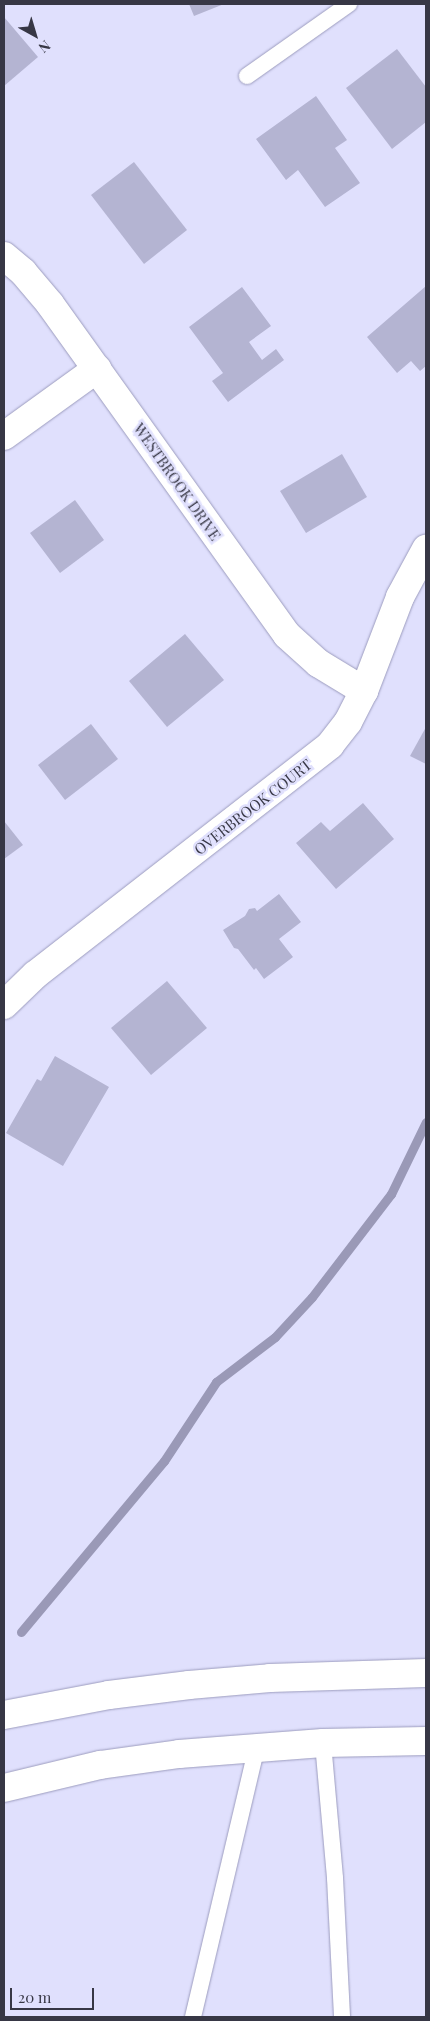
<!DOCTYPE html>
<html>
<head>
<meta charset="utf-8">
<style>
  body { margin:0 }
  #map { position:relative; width:430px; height:2021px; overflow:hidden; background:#e0e0fd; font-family:"Playfair Display",serif }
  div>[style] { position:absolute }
  .stream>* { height:9px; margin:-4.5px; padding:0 4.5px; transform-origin:4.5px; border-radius:4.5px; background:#9a99b7 }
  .building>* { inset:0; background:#b4b4d2 }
  .roads { filter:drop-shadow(0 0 1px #9c9cbe) drop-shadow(0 0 1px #9c9cbe) }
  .lane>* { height:16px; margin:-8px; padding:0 8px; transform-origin:8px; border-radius:8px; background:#fff }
  .street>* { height:28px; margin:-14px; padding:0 14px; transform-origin:14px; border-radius:14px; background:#fff }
  .primary>* { height:28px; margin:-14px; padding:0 14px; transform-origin:14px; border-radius:14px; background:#fff }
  span { translate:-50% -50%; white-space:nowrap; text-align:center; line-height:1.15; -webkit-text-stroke:5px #e0e0fd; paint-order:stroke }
  .street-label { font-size:15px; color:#373745 }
  .frame { position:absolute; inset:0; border:5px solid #373745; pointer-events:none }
  .north { position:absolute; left:10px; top:10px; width:50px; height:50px; -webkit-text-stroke:4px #e0e0fd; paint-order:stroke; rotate:141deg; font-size:14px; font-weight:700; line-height:20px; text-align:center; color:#373745 }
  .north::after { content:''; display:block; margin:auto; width:18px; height:22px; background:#373745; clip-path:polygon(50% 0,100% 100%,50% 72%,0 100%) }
  .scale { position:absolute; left:10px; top:1988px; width:84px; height:22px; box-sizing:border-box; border:2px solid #373745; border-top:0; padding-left:6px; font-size:15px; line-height:18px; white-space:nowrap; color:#373745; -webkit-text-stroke:4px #e0e0fd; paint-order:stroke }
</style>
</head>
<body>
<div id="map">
  <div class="stream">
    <div style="left:21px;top:1632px;width:223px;rotate:-50.1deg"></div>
    <div style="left:164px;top:1461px;width:95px;rotate:-56.6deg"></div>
    <div style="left:216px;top:1382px;width:74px;rotate:-37.3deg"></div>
    <div style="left:275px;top:1337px;width:54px;rotate:-47.2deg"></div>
    <div style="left:312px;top:1297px;width:130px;rotate:-52.5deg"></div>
    <div style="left:391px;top:1194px;width:80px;rotate:-64.1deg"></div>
  </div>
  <div class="building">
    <div style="clip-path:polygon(189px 4px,224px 4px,194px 16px)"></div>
    <div style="clip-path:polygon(4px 17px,38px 57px,4px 86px)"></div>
    <div style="clip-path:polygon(397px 49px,426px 87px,426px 122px,392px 149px,346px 88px)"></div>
    <div style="clip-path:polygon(316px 96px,347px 140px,335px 148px,360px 183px,325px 207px,298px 170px,286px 180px,256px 139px)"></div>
    <div style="clip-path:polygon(134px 162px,187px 230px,144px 264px,91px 195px)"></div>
    <div style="clip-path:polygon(426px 286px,426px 366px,420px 371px,411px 361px,397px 373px,367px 337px)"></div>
    <div style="clip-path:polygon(242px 287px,271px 326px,249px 342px,262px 360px,276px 349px,284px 360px,228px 402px,212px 381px,223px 373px,189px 327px)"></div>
    <div style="clip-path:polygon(342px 454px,367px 497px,306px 533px,280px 491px)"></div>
    <div style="clip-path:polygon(75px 500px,104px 540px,60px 573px,30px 533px)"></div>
    <div style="clip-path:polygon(185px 634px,224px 680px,167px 727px,129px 681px)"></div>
    <div style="clip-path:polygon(91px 724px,118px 759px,65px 800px,38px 765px)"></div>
    <div style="clip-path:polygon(426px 727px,426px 764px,410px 756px)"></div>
    <div style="clip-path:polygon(363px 803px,394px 839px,336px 889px,296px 843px,321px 822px,330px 831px)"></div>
    <div style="clip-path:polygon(4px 821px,23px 845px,4px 859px)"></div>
    <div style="clip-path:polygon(279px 894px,301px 922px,279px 939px,293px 957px,264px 979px,256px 968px,254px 970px,238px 949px,234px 948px,223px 930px,245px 916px,249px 909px,255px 908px,257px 911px)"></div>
    <div style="clip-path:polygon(167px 981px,207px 1028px,151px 1075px,111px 1028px)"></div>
    <div style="clip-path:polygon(55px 1056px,109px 1087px,63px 1166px,6px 1133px,37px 1079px,41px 1081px)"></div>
  </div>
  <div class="roads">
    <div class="lane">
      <div style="left:247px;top:76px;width:125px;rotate:-35.2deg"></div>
      <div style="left:323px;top:1743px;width:136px;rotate:84.9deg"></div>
      <div style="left:335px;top:1878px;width:139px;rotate:87.1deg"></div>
      <div style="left:193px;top:2017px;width:278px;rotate:-76.7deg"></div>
    </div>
    <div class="street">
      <div style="left:4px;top:256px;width:25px;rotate:40deg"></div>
      <div style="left:23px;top:272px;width:42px;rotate:49.8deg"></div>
      <div style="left:50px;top:304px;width:407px;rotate:54.4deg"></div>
      <div style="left:287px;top:635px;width:42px;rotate:42.1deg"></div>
      <div style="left:318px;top:663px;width:54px;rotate:31.3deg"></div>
      <div style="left:4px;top:436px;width:115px;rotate:-35.8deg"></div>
      <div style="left:4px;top:1005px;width:43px;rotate:-44.1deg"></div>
      <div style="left:35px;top:975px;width:374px;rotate:-37.9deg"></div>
      <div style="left:330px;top:745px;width:29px;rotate:-52deg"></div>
      <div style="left:348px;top:722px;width:35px;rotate:-63deg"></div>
      <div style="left:364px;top:691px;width:101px;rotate:-69deg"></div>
      <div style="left:400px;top:597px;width:55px;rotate:-61.6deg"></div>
    </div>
    <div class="primary">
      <div style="left:4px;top:1715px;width:107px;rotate:-10.8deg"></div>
      <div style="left:109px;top:1695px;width:81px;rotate:-7.1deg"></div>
      <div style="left:189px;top:1685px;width:81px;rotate:-4.9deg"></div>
      <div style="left:270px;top:1678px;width:156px;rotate:-1.8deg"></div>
      <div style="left:4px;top:1788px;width:99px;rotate:-13.5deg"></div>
      <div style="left:100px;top:1765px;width:80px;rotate:-7.9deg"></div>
      <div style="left:179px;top:1754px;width:144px;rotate:-4.4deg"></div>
      <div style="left:323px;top:1743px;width:103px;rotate:-1.1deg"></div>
    </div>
  </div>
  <div class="street-label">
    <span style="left:177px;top:482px;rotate:55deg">WESTBROOK DRIVE</span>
    <span style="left:253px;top:807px;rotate:-38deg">OVERBROOK COURT</span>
  </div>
  <div class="frame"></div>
  <div class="north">N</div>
  <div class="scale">20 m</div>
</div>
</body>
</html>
